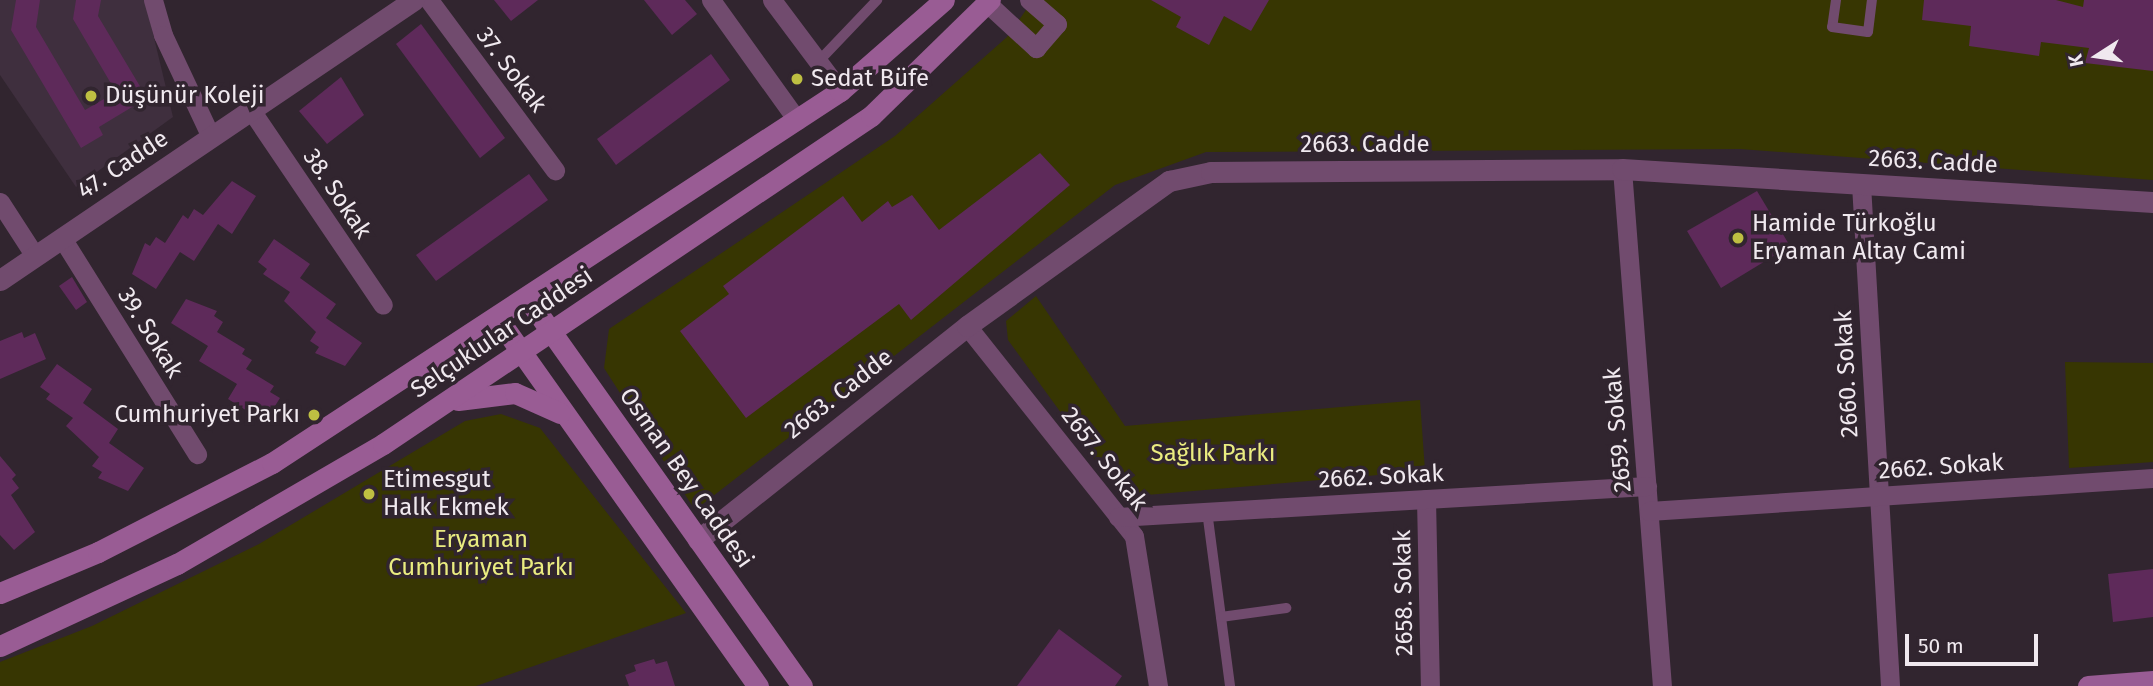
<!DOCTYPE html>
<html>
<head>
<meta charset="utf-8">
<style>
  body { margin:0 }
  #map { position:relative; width:2153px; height:686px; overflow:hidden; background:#31252f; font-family:"Fira Sans",sans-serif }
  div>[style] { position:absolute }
  .built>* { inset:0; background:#3f2f3e }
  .green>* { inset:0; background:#373602 }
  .building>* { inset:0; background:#5e2a5a }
  .service>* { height:10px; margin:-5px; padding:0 5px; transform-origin:5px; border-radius:5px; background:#714b6e }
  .minor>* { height:19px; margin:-9.5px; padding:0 9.5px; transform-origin:9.5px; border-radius:9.5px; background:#714b6e }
  .tertiary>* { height:21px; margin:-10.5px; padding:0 10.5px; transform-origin:10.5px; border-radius:10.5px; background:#714b6e }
  .secondary>* { height:21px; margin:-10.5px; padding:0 10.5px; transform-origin:10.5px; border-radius:10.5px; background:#995c94 }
  .dots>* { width:19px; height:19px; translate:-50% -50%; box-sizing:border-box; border:4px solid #31252f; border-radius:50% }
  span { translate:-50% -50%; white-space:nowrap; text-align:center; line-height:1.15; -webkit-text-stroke:7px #31252f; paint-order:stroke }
  .street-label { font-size:24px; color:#f0e9ef }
  .poi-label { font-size:24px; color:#f0e9ef }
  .left { translate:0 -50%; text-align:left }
  .right { translate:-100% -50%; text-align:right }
  .park-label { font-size:24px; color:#eaec80 }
  .north { position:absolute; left:2062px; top:21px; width:70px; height:70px; -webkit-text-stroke:5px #31252f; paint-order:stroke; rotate:258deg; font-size:19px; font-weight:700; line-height:28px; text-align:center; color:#f0e9ef }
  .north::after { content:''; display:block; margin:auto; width:24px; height:32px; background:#f0e9ef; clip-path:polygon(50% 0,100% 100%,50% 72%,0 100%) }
  .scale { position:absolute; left:1905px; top:634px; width:133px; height:32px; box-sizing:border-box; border:4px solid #f0e9ef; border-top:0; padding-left:9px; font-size:21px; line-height:24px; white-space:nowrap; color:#f0e9ef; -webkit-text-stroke:5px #31252f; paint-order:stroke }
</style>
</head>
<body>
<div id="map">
  <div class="built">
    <div style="clip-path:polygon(0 0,145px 0,173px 117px,76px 187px,0 75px)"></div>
  </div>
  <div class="green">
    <div style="clip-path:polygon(1033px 0,2153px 0,2153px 180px,1740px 149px,1206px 152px,1115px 185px,695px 510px,604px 368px,609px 329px,895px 136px,1007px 37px)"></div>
    <div style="clip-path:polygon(1036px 296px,1125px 426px,1420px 400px,1425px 471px,1135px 496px,1118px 491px,1008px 340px,1006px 321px)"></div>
    <div style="clip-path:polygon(2065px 362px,2153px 363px,2153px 462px,2069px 468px)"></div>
    <div style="clip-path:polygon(501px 414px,540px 428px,686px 613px,476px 686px,0 686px,0 662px,92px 626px,259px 544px,465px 421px)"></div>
  </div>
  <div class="building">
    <div style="clip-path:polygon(16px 0,40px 0,36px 27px,85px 110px,116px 92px,73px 19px,76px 0,101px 0,98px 16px,147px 98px,99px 127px,103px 135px,81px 148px,11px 30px)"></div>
    <div style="clip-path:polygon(494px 0,538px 0,511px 21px)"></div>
    <div style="clip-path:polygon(644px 0,685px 0,697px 14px,672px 35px)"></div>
    <div style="clip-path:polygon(1151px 0,1269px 0,1251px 31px,1224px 16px,1209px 45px,1176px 27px,1181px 17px)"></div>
    <div style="clip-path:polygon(1924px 0,2056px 0,2083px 7px,2084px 0,2153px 0,2153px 71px,2085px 63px,2089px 48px,2041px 42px,2039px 56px,1969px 46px,1971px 26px,1922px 20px)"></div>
    <div style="clip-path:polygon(421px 24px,505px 138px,480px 158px,396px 44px)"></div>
    <div style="clip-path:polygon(711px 54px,730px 80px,616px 165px,597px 139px)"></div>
    <div style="clip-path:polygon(341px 77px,364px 115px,327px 144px,299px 111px)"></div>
    <div style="clip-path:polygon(1040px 153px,1070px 185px,911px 320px,899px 304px,746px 418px,680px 331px,729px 294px,723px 286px,843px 196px,862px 222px,888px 201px,892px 207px,912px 195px,939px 230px)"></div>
    <div style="clip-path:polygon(529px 174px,548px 200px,436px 281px,416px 255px)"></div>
    <div style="clip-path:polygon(232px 181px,256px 196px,232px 234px,218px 224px,194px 261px,180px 252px,156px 289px,132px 274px,145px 243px,150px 246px,156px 237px,165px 243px,183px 215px,188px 219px,194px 209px,203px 215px)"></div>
    <div style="clip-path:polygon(1757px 191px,1790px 246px,1721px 288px,1687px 231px)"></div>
    <div style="clip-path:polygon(274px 239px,310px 264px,300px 278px,336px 304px,326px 318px,362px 343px,345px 366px,315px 353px,319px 347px,310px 341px,316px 332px,284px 301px,290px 292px,263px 274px,267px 269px,258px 262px)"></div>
    <div style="clip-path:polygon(72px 277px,87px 302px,76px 310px,59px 286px)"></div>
    <div style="clip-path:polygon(186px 299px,217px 311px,214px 316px,223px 322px,217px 332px,245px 349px,242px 354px,252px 360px,246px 369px,274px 386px,270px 392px,280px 398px,265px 422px,228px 399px,237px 384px,199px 361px,208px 346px,171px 323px)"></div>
    <div style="clip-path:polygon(22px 332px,24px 338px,35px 333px,46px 359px,0 379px,0 341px)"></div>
    <div style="clip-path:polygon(57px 364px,92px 389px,83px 403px,118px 429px,109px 443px,144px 468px,128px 491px,98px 478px,102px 472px,92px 466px,99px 457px,66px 426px,73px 418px,46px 399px,50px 394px,40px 387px)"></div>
    <div style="clip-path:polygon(0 456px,16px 475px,12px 479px,19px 488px,11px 495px,35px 532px,14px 550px,0 535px)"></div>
    <div style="clip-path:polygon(2153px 569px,2153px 617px,2113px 622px,2108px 574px)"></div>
    <div style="clip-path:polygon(1059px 629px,1122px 676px,1115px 686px,1017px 686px)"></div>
    <div style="clip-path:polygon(654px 659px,656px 664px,667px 661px,675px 686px,629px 686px,625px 675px,636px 671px,634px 665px)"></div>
  </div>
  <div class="service">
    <div style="left:1836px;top:0;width:27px;rotate:98deg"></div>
    <div style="left:1832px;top:27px;width:36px;rotate:8deg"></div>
    <div style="left:1868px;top:32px;width:32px;rotate:-83deg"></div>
    <div style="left:818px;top:62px;width:86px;rotate:-46.4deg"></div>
    <div style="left:1207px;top:511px;width:177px;rotate:82.5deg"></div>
    <div style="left:1221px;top:617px;width:66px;rotate:-7.9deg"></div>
  </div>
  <div class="minor">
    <div style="left:153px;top:0;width:36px;rotate:74deg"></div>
    <div style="left:163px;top:35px;width:113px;rotate:64.8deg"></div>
    <div style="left:429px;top:0;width:212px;rotate:53.5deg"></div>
    <div style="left:711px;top:0;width:148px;rotate:54.4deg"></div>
    <div style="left:772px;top:0;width:114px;rotate:53.2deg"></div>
    <div style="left:987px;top:3px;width:67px;rotate:42.6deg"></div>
    <div style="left:1036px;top:48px;width:32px;rotate:-49deg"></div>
    <div style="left:1057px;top:24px;width:37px;rotate:-139deg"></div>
    <div style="left:251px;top:110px;width:235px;rotate:55.9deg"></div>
    <div style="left:1622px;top:169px;width:519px;rotate:85.58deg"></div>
    <div style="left:1861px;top:184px;width:503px;rotate:86.69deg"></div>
    <div style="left:0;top:202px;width:64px;rotate:57.1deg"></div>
    <div style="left:62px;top:238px;width:255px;rotate:58deg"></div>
    <div style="left:967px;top:326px;width:268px;rotate:51.5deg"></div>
    <div style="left:1134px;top:536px;width:152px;rotate:80.9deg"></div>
    <div style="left:1426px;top:499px;width:187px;rotate:88.8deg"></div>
    <div style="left:1649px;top:511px;width:505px;rotate:-3.75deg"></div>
    <div style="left:1118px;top:517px;width:530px;rotate:-3.35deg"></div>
  </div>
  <div class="tertiary">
    <div style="left:0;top:280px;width:500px;rotate:-34.1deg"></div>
    <div style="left:698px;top:540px;width:344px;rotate:-38.5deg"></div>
    <div style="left:967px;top:326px;width:249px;rotate:-35.7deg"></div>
    <div style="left:1169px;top:181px;width:43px;rotate:-12.1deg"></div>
    <div style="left:1211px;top:172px;width:411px;rotate:-0.4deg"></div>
    <div style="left:1622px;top:169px;width:532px;rotate:3.56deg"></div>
  </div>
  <div class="secondary">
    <div style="left:528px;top:299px;width:474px;rotate:54.7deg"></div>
    <div style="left:498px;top:319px;width:450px;rotate:54.7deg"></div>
    <div style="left:458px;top:400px;width:57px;rotate:-7deg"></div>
    <div style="left:515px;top:393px;width:49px;rotate:24deg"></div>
    <div style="left:0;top:593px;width:106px;rotate:-22.7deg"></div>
    <div style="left:98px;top:552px;width:195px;rotate:-27.1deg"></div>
    <div style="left:272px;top:463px;width:679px;rotate:-33.22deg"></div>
    <div style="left:840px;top:91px;width:138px;rotate:-41.2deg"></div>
    <div style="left:0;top:646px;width:195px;rotate:-24.9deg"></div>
    <div style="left:177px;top:564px;width:238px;rotate:-30.2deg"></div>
    <div style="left:383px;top:444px;width:588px;rotate:-33.91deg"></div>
    <div style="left:871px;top:116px;width:166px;rotate:-44.3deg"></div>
    <div style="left:2088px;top:686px;width:65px;rotate:-4.4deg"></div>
  </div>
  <div class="dots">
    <div style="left:797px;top:79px;background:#bebf42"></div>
    <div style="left:91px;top:96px;background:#bebf42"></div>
    <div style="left:1738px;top:238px;background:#bebf42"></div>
    <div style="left:314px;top:415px;background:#bebf42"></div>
    <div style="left:369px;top:494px;background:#bebf42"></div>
  </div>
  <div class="street-label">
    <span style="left:511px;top:70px;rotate:53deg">37. Sokak</span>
    <span style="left:1365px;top:145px">2663. Cadde</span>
    <span style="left:1933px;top:162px;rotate:3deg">2663. Cadde</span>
    <span style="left:123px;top:165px;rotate:-34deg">47. Cadde</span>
    <span style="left:337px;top:194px;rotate:56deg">38. Sokak</span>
    <span style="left:150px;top:333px;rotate:58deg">39. Sokak</span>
    <span style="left:502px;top:333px;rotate:-34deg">Selçuklular Caddesi</span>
    <span style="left:1847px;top:374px;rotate:-93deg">2660. Sokak</span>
    <span style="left:839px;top:394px;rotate:-38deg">2663. Cadde</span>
    <span style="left:1618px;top:430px;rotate:-95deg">2659. Sokak</span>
    <span style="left:1104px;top:459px;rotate:52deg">2657. Sokak</span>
    <span style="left:1941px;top:467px;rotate:-4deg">2662. Sokak</span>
    <span style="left:1381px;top:477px;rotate:-3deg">2662. Sokak</span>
    <span style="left:686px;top:478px;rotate:55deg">Osman Bey Caddesi</span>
    <span style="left:1404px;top:593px;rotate:-91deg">2658. Sokak</span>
  </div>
  <div class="poi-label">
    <span class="left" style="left:811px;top:79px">Sedat Büfe</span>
    <span class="left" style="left:105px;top:96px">Düşünür Koleji</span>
    <span class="left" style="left:1752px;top:238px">Hamide Türkoğlu<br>Eryaman Altay Cami</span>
    <span class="right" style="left:300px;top:415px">Cumhuriyet Parkı</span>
    <span class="left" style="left:383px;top:494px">Etimesgut<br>Halk Ekmek</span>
  </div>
  <div class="park-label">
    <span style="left:1213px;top:454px">Sağlık Parkı</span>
    <span style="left:481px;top:554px">Eryaman<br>Cumhuriyet Parkı</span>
  </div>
  <div class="north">K</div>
  <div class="scale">50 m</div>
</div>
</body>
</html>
